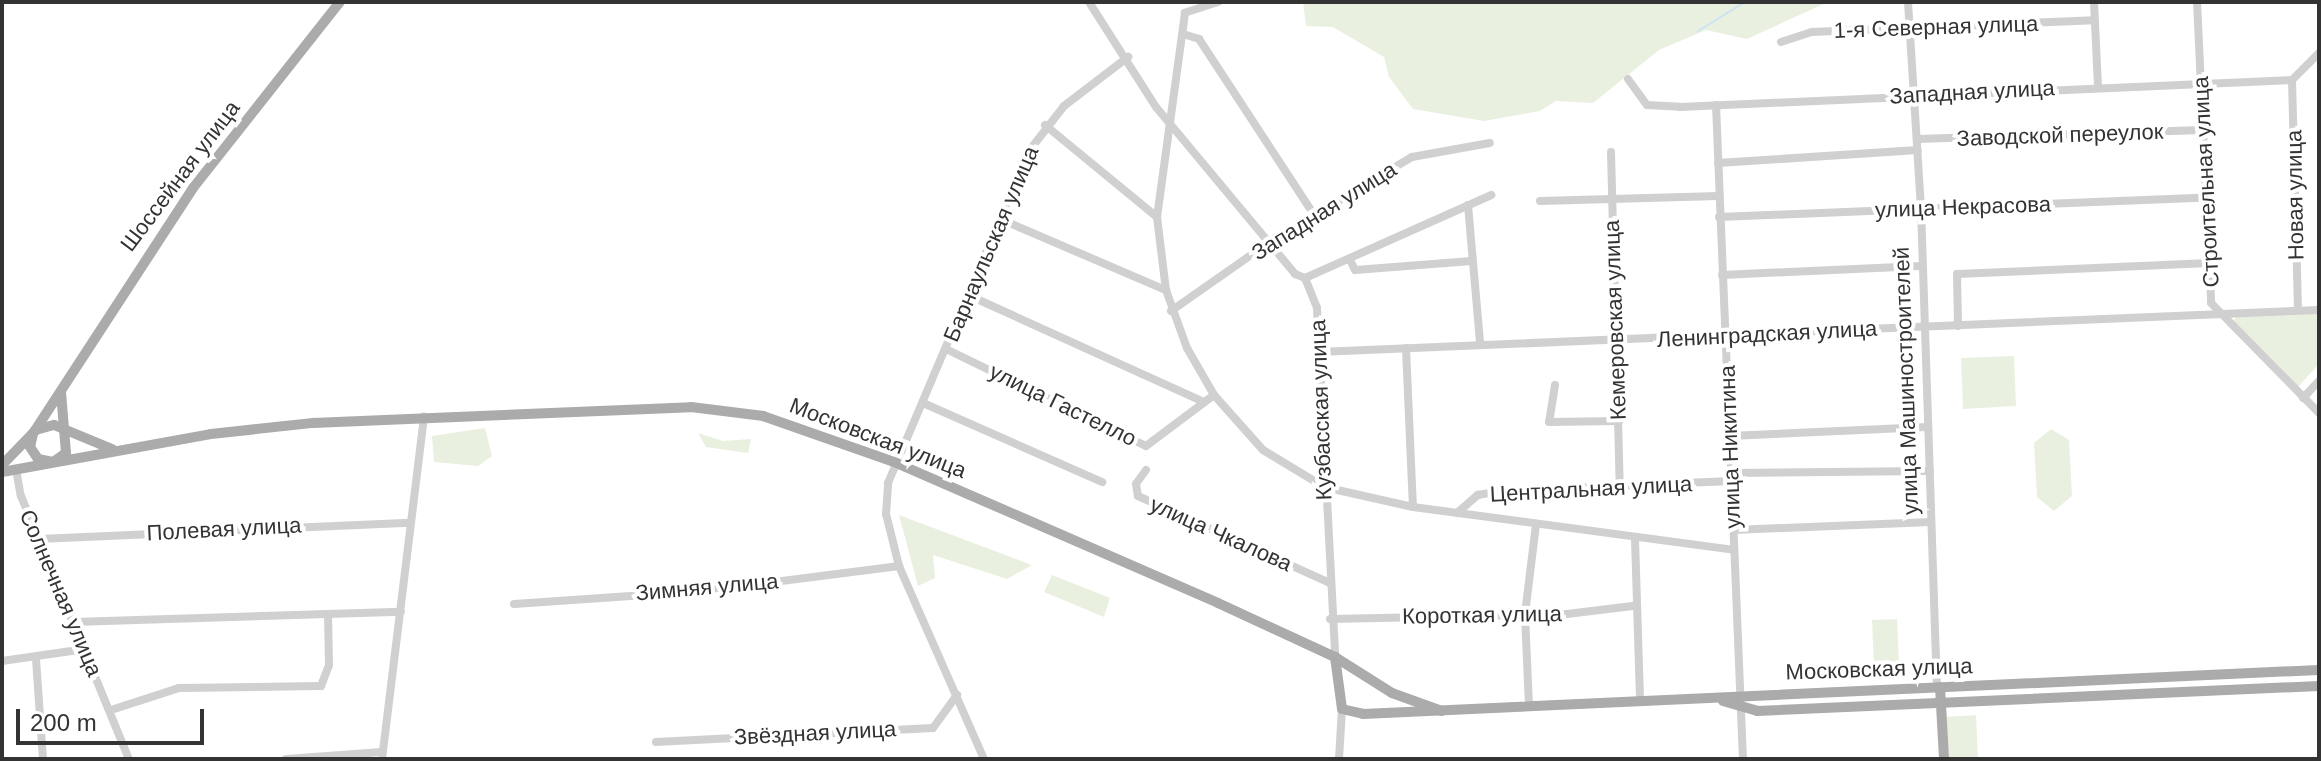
<!DOCTYPE html>
<html>
<head>
<meta charset="utf-8">
<style>
  body { margin:0 }
  #map { position:relative; width:2321px; height:761px; overflow:hidden; background:#fff; font-family:Arial,sans-serif }
  div>[style] { position:absolute }
  .green>* { inset:0; background:#eaf0e0 }
  .stream>* { height:2px; margin:-1px; padding:0 1px; transform-origin:1px; border-radius:1px; background:#cce4f1 }
  .minor>* { height:8px; margin:-4px; padding:0 4px; transform-origin:4px; border-radius:4px; background:#d0d0d0 }
  .major>* { height:10px; margin:-5px; padding:0 5px; transform-origin:5px; border-radius:5px; background:#ababab }
  span { translate:-50% -50%; white-space:nowrap; text-align:center; line-height:1.15; -webkit-text-stroke:8px #fff; paint-order:stroke }
  .street-label { font-size:22px; color:#333 }
  .frame { position:absolute; inset:0; border:4px solid #333; pointer-events:none }
  .scale { position:absolute; left:16px; top:709px; width:188px; height:36px; box-sizing:border-box; border:4px solid #333; border-top:0; padding-left:10px; font-size:24px; line-height:28px; white-space:nowrap; color:#333; -webkit-text-stroke:6px #fff; paint-order:stroke }
</style>
</head>
<body>
<div id="map">
  <div class="green">
    <div style="clip-path:polygon(1303px 2px,1828px 2px,1747px 39px,1706px 30px,1659px 50px,1593px 103px,1556px 101px,1540px 111px,1484px 121px,1413px 109px,1389px 77px,1384px 57px,1333px 27px,1306px 26px)"></div>
    <div style="clip-path:polygon(2319px 311px,2319px 364px,2298px 387px,2233px 324px,2236px 315px)"></div>
    <div style="clip-path:polygon(2014px 356px,2016px 406px,1963px 409px,1961px 358px)"></div>
    <div style="clip-path:polygon(485px 428px,492px 456px,478px 466px,434px 462px,432px 436px)"></div>
    <div style="clip-path:polygon(2051px 429px,2069px 440px,2072px 496px,2054px 511px,2037px 497px,2034px 443px)"></div>
    <div style="clip-path:polygon(698px 433px,723px 441px,751px 439px,748px 453px,706px 447px)"></div>
    <div style="clip-path:polygon(899px 515px,1032px 565px,1007px 579px,933px 555px,935px 578px,918px 586px)"></div>
    <div style="clip-path:polygon(1052px 575px,1110px 598px,1104px 617px,1044px 592px)"></div>
    <div style="clip-path:polygon(1897px 619px,1899px 665px,1874px 666px,1872px 620px)"></div>
    <div style="clip-path:polygon(1976px 715px,1978px 759px,1946px 759px,1944px 717px)"></div>
  </div>
  <div class="stream">
    <div style="left:1698px;top:31px;width:55px;rotate:-31.7deg"></div>
  </div>
  <div class="minor">
    <div style="left:1089px;top:2px;width:125px;rotate:57.5deg"></div>
    <div style="left:1156px;top:107px;width:217px;rotate:50.2deg"></div>
    <div style="left:1295px;top:274px;width:11px;rotate:22deg"></div>
    <div style="left:1218px;top:2px;width:35px;rotate:162deg"></div>
    <div style="left:1185px;top:13px;width:206px;rotate:97.8deg"></div>
    <div style="left:1157px;top:217px;width:74px;rotate:83deg"></div>
    <div style="left:1166px;top:290px;width:62px;rotate:70.1deg"></div>
    <div style="left:1187px;top:348px;width:54px;rotate:60.1deg"></div>
    <div style="left:1214px;top:395px;width:74px;rotate:48.3deg"></div>
    <div style="left:1263px;top:450px;width:71px;rotate:31.2deg"></div>
    <div style="left:1324px;top:487px;width:91px;rotate:12.7deg"></div>
    <div style="left:1413px;top:507px;width:324px;rotate:7.6deg"></div>
    <div style="left:1908px;top:2px;width:206px;rotate:86.4deg"></div>
    <div style="left:1921px;top:208px;width:479px;rotate:88.1deg"></div>
    <div style="left:2094px;top:2px;width:85px;rotate:87.3deg"></div>
    <div style="left:2197px;top:2px;width:301px;rotate:87.3deg"></div>
    <div style="left:2211px;top:303px;width:154px;rotate:45.5deg"></div>
    <div style="left:1183px;top:34px;width:17px;rotate:17deg"></div>
    <div style="left:1199px;top:39px;width:210px;rotate:56.8deg"></div>
    <div style="left:1781px;top:42px;width:33px;rotate:-18deg"></div>
    <div style="left:1812px;top:32px;width:282px;rotate:-2.4deg"></div>
    <div style="left:1628px;top:79px;width:32px;rotate:54deg"></div>
    <div style="left:1647px;top:105px;width:33px;rotate:3deg"></div>
    <div style="left:1680px;top:107px;width:613px;rotate:-2.53deg"></div>
    <div style="left:2292px;top:80px;width:38px;rotate:-45deg"></div>
    <div style="left:2292px;top:80px;width:230px;rotate:88.5deg"></div>
    <div style="left:1716px;top:105px;width:655px;rotate:87.64deg"></div>
    <div style="left:1045px;top:125px;width:145px;rotate:39.4deg"></div>
    <div style="left:1917px;top:139px;width:286px;rotate:-1.8deg"></div>
    <div style="left:1611px;top:152px;width:336px;rotate:88.5deg"></div>
    <div style="left:1718px;top:163px;width:200px;rotate:-3.7deg"></div>
    <div style="left:1540px;top:201px;width:179px;rotate:-1.6deg"></div>
    <div style="left:1468px;top:205px;width:139px;rotate:85deg"></div>
    <div style="left:1719px;top:217px;width:488px;rotate:-2.3deg"></div>
    <div style="left:1000px;top:219px;width:181px;rotate:23.2deg"></div>
    <div style="left:1351px;top:262px;width:9px;rotate:63deg"></div>
    <div style="left:1355px;top:270px;width:117px;rotate:-4.4deg"></div>
    <div style="left:1722px;top:275px;width:199px;rotate:-2.6deg"></div>
    <div style="left:1305px;top:278px;width:32px;rotate:68deg"></div>
    <div style="left:1317px;top:308px;width:349px;rotate:87deg"></div>
    <div style="left:1305px;top:278px;width:204px;rotate:-24deg"></div>
    <div style="left:968px;top:295px;width:257px;rotate:24.4deg"></div>
    <div style="left:1171px;top:311px;width:122px;rotate:-35deg"></div>
    <div style="left:1271px;top:241px;width:164px;rotate:-30.8deg"></div>
    <div style="left:1412px;top:157px;width:79px;rotate:-10.2deg"></div>
    <div style="left:1958px;top:326px;width:52px;rotate:-91.1deg"></div>
    <div style="left:1957px;top:274px;width:252px;rotate:-2.5deg"></div>
    <div style="left:1406px;top:348px;width:159px;rotate:87.5deg"></div>
    <div style="left:946px;top:349px;width:222px;rotate:25.9deg"></div>
    <div style="left:1146px;top:446px;width:85px;rotate:-36.9deg"></div>
    <div style="left:1319px;top:352px;width:1001px;rotate:-2.41deg"></div>
    <div style="left:1555px;top:385px;width:37px;rotate:99deg"></div>
    <div style="left:1549px;top:422px;width:70px;rotate:-0.8deg"></div>
    <div style="left:2303px;top:398px;width:23px;rotate:-47deg"></div>
    <div style="left:923px;top:403px;width:196px;rotate:23.8deg"></div>
    <div style="left:1729px;top:436px;width:198px;rotate:-2.6deg"></div>
    <div style="left:16px;top:469px;width:27px;rotate:80deg"></div>
    <div style="left:21px;top:496px;width:284px;rotate:67.7deg"></div>
    <div style="left:1146px;top:470px;width:17px;rotate:126deg"></div>
    <div style="left:1136px;top:484px;width:12px;rotate:81deg"></div>
    <div style="left:1138px;top:496px;width:211px;rotate:24.4deg"></div>
    <div style="left:1732px;top:473px;width:198px;rotate:-0.6deg"></div>
    <div style="left:1457px;top:513px;width:28px;rotate:-41deg"></div>
    <div style="left:1478px;top:495px;width:22px;rotate:-10deg"></div>
    <div style="left:1500px;top:491px;width:231px;rotate:-2.5deg"></div>
    <div style="left:1733px;top:530px;width:198px;rotate:-2.3deg"></div>
    <div style="left:39px;top:539px;width:371px;rotate:-2.5deg"></div>
    <div style="left:1635px;top:539px;width:163px;rotate:88.2deg"></div>
    <div style="left:514px;top:604px;width:190px;rotate:-3.9deg"></div>
    <div style="left:704px;top:591px;width:197px;rotate:-7.3deg"></div>
    <div style="left:1330px;top:619px;width:237px;rotate:-1.2deg"></div>
    <div style="left:1567px;top:614px;width:66px;rotate:-6.9deg"></div>
    <div style="left:74px;top:622px;width:327px;rotate:-1.8deg"></div>
    <div style="left:36px;top:659px;width:100px;rotate:86deg"></div>
    <div style="left:2px;top:661px;width:84px;rotate:-8.2deg"></div>
    <div style="left:1529px;top:706px;width:92px;rotate:-92.5deg"></div>
    <div style="left:1525px;top:614px;width:90px;rotate:-83deg"></div>
    <div style="left:111px;top:710px;width:71px;rotate:-17.9deg"></div>
    <div style="left:179px;top:688px;width:142px;rotate:-0.8deg"></div>
    <div style="left:321px;top:686px;width:22px;rotate:-69deg"></div>
    <div style="left:329px;top:665px;width:50px;rotate:-91.1deg"></div>
    <div style="left:656px;top:742px;width:277px;rotate:-2.9deg"></div>
    <div style="left:933px;top:728px;width:41px;rotate:-54deg"></div>
    <div style="left:286px;top:759px;width:96px;rotate:-4.2deg"></div>
    <div style="left:382px;top:759px;width:345px;rotate:-83deg"></div>
    <div style="left:984px;top:759px;width:211px;rotate:-113.8deg"></div>
    <div style="left:899px;top:566px;width:54px;rotate:-104deg"></div>
    <div style="left:886px;top:514px;width:31px;rotate:-86deg"></div>
    <div style="left:888px;top:483px;width:361px;rotate:-67deg"></div>
    <div style="left:1029px;top:151px;width:57px;rotate:-52.1deg"></div>
    <div style="left:1064px;top:106px;width:81px;rotate:-37.4deg"></div>
    <div style="left:1339px;top:759px;width:50px;rotate:-86.6deg"></div>
  </div>
  <div class="major">
    <div style="left:36px;top:430px;width:19px;rotate:-16deg"></div>
    <div style="left:54px;top:425px;width:63px;rotate:22.5deg"></div>
    <div style="left:33px;top:434px;width:13px;rotate:103deg"></div>
    <div style="left:30px;top:447px;width:14px;rotate:56deg"></div>
    <div style="left:38px;top:459px;width:15px;rotate:11deg"></div>
    <div style="left:53px;top:462px;width:16px;rotate:-35deg"></div>
    <div style="left:66px;top:453px;width:61px;rotate:-94.7deg"></div>
    <div style="left:2px;top:465px;width:46px;rotate:-45.9deg"></div>
    <div style="left:34px;top:432px;width:291px;rotate:-56.9deg"></div>
    <div style="left:193px;top:188px;width:237px;rotate:-51.7deg"></div>
    <div style="left:2px;top:472px;width:212px;rotate:-10.3deg"></div>
    <div style="left:211px;top:434px;width:103px;rotate:-6.2deg"></div>
    <div style="left:313px;top:423px;width:378px;rotate:-2.4deg"></div>
    <div style="left:691px;top:407px;width:73px;rotate:7.1deg"></div>
    <div style="left:763px;top:416px;width:139px;rotate:19.3deg"></div>
    <div style="left:894px;top:462px;width:353px;rotate:23.5deg"></div>
    <div style="left:1218px;top:603px;width:129px;rotate:24.8deg"></div>
    <div style="left:1335px;top:657px;width:67px;rotate:32.3deg"></div>
    <div style="left:1392px;top:693px;width:53px;rotate:19.8deg"></div>
    <div style="left:1335px;top:657px;width:52px;rotate:82.3deg"></div>
    <div style="left:1342px;top:709px;width:22px;rotate:13deg"></div>
    <div style="left:1363px;top:714px;width:957px;rotate:-2.64deg"></div>
    <div style="left:1940px;top:687px;width:72px;rotate:86.8deg"></div>
    <div style="left:1723px;top:701px;width:35px;rotate:16deg"></div>
    <div style="left:1757px;top:711px;width:563px;rotate:-2.55deg"></div>
  </div>
  <div class="street-label">
    <span style="left:1936px;top:27px;rotate:-2deg">1-я Северная улица</span>
    <span style="left:1972px;top:92px;rotate:-3deg">Западная улица</span>
    <span style="left:2060px;top:135px;rotate:-2deg">Заводской переулок</span>
    <span style="left:180px;top:176px;rotate:-53deg">Шоссейная улица</span>
    <span style="left:2206px;top:182px;rotate:-93deg">Строительная улица</span>
    <span style="left:2295px;top:195px;rotate:-91deg">Новая улица</span>
    <span style="left:1963px;top:207px;rotate:-2deg">улица Некрасова</span>
    <span style="left:1324px;top:211px;rotate:-32deg">Западная улица</span>
    <span style="left:991px;top:244px;rotate:-67deg">Барнаульская улица</span>
    <span style="left:1615px;top:320px;rotate:-92deg">Кемеровская улица</span>
    <span style="left:1767px;top:334px;rotate:-3deg">Ленинградская улица</span>
    <span style="left:1906px;top:381px;rotate:-92deg">улица Машиностроителей</span>
    <span style="left:1063px;top:405px;rotate:26deg">улица Гастелло</span>
    <span style="left:1321px;top:410px;rotate:-92deg">Кузбасская улица</span>
    <span style="left:878px;top:438px;rotate:21deg">Московская улица</span>
    <span style="left:1730px;top:447px;rotate:-92deg">улица Никитина</span>
    <span style="left:1591px;top:489px;rotate:-3deg">Центральная улица</span>
    <span style="left:224px;top:529px;rotate:-3deg">Полевая улица</span>
    <span style="left:1221px;top:534px;rotate:24deg">улица Чкалова</span>
    <span style="left:707px;top:587px;rotate:-5deg">Зимняя улица</span>
    <span style="left:61px;top:593px;rotate:67deg">Солнечная улица</span>
    <span style="left:1482px;top:615px;rotate:-1deg">Короткая улица</span>
    <span style="left:1879px;top:669px;rotate:-2deg">Московская улица</span>
    <span style="left:815px;top:733px;rotate:-3deg">Звёздная улица</span>
  </div>
  <div class="frame"></div>
  <div class="scale">200 m</div>
</div>
</body>
</html>
